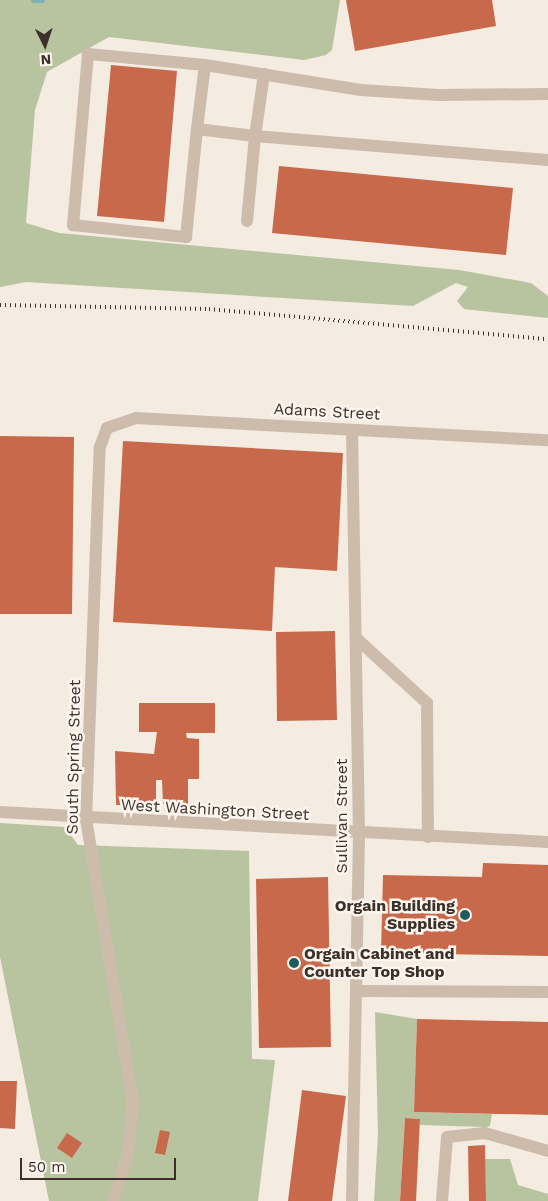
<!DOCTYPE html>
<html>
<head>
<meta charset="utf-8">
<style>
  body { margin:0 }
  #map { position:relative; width:548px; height:1201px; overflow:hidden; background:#f4ebe1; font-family:"Work Sans",sans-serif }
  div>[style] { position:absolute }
  .green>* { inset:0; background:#b8c4a0 }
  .stream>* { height:6px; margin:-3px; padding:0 3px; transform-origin:3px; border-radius:3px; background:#7fb0b2 }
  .building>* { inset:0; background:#c8694b }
  .minor>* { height:12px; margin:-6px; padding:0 6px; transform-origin:6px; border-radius:6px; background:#cdbbac }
  .rail>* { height:4px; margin-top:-2px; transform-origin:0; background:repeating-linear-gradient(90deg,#3b302b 0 1px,transparent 0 5px) }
  .dots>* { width:14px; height:14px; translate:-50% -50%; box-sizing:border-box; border:2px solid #fbf5ee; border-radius:50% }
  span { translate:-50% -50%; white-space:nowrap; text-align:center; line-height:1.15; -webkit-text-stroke:5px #fbf5ee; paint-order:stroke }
  .street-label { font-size:16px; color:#3b302b }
  .poi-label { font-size:16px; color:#3b302b; font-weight:700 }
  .right { translate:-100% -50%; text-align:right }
  .left { translate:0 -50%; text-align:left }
  .north { position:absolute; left:20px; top:20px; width:50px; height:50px; -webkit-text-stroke:4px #fbf5ee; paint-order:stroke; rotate:176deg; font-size:14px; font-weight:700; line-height:20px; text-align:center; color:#3b302b }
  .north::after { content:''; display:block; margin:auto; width:18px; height:22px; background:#3b302b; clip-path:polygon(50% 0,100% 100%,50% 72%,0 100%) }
  .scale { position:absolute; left:20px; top:1158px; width:156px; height:22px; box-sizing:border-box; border:2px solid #3b302b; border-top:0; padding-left:6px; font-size:15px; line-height:18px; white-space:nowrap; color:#3b302b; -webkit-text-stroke:4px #fbf5ee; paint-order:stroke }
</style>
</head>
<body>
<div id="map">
  <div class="green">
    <div style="clip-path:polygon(0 0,340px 0,332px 50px,326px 55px,304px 60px,109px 37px,47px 72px,35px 110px,26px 223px,59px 233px,459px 270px,531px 283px,548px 296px,548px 318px,464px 309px,457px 301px,468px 287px,456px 283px,413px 306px,26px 282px,0 287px)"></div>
    <div style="clip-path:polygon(0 823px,65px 827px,78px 845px,249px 851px,252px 1059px,275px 1060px,258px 1201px,49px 1201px,0 957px)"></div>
    <div style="clip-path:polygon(375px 1012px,417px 1019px,414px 1112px,492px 1114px,490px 1126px,485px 1127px,420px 1125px,420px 1119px,405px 1118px,400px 1201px,374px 1201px,378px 1134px)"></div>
    <div style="clip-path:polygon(485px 1159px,510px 1159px,518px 1185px,548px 1194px,548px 1201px,486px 1201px)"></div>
  </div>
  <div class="stream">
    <div style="left:34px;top:0;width:8px"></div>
  </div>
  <div class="building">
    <div style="clip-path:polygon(346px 0,492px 0,496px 26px,355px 51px)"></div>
    <div style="clip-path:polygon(111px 65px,177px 71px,164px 222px,97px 216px)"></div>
    <div style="clip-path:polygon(279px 166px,513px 188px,506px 255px,272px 233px)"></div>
    <div style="clip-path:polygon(0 436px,74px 437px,72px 614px,0 614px)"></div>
    <div style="clip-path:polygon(123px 441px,343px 453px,337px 571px,275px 567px,272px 631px,113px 622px)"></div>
    <div style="clip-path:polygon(335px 631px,337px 720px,277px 721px,276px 632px)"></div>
    <div style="clip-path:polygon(139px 703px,215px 703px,215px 733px,186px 733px,187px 738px,199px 739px,199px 779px,188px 779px,188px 804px,163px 804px,162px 780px,156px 780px,156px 805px,116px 805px,115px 751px,154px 754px,157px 732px,139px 732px)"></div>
    <div style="clip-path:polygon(483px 863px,548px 865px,548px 956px,381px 953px,383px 875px,482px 877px)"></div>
    <div style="clip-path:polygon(328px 877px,331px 1047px,259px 1048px,256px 879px)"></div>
    <div style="clip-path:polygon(417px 1019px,548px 1022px,548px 1115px,414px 1112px)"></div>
    <div style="clip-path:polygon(0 1081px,17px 1081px,15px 1129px,0 1128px)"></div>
    <div style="clip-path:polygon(302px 1090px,346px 1096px,332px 1201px,288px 1201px)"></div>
    <div style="clip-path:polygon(405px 1118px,420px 1119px,416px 1201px,400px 1201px)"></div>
    <div style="clip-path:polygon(160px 1130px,170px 1132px,165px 1155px,155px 1153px)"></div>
    <div style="clip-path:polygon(67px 1133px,82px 1143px,72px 1158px,57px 1148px)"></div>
    <div style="clip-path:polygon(485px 1145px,486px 1201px,469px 1201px,468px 1146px)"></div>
  </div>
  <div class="minor">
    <div style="left:205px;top:65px;width:158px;rotate:9.1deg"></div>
    <div style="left:361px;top:90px;width:77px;rotate:3.7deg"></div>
    <div style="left:438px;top:95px;width:110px;rotate:-0.5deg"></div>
    <div style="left:197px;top:129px;width:64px;rotate:-82.9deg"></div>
    <div style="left:205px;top:65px;width:118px;rotate:-174.6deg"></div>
    <div style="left:88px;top:54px;width:172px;rotate:95deg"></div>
    <div style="left:73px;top:225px;width:114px;rotate:6.1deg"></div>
    <div style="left:186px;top:237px;width:109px;rotate:-84.2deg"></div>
    <div style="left:197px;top:129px;width:58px;rotate:6.9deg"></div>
    <div style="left:255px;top:136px;width:63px;rotate:-81.7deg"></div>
    <div style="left:247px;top:221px;width:85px;rotate:-84.6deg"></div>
    <div style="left:255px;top:136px;width:294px;rotate:4.7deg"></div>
    <div style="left:357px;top:639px;width:95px;rotate:42.4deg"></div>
    <div style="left:427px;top:703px;width:134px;rotate:89.6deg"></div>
    <div style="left:0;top:812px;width:549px;rotate:3.13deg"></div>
    <div style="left:358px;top:991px;width:190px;rotate:0.3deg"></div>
    <div style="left:113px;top:1201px;width:49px;rotate:-72.3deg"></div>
    <div style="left:128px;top:1154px;width:51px;rotate:-84.4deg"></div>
    <div style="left:133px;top:1103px;width:287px;rotate:-99.4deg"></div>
    <div style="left:86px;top:820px;width:373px;rotate:-87.9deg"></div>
    <div style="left:100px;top:447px;width:20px;rotate:-70deg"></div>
    <div style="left:107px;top:428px;width:31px;rotate:-19deg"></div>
    <div style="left:136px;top:418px;width:413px;rotate:3.1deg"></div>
    <div style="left:352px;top:1201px;width:368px;rotate:-88.9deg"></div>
    <div style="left:359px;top:833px;width:403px;rotate:-91deg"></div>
    <div style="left:442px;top:1201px;width:64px;rotate:-85.5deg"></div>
    <div style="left:447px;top:1137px;width:38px;rotate:-6deg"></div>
    <div style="left:485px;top:1133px;width:66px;rotate:15.9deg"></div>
  </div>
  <div class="rail">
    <div style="left:0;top:305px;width:209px;rotate:1.1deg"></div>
    <div style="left:209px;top:309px;width:340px;rotate:5.1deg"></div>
  </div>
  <div class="dots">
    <div style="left:465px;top:915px;background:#1f5a5e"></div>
    <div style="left:294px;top:963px;background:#1f5a5e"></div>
  </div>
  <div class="street-label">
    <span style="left:327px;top:412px;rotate:3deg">Adams Street</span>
    <span style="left:74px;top:757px;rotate:-89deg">South Spring Street</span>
    <span style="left:215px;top:810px;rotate:3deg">West Washington Street</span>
    <span style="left:342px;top:816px;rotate:-90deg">Sullivan Street</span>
  </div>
  <div class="poi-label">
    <span class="right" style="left:455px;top:915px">Orgain Building<br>Supplies</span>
    <span class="left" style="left:304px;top:963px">Orgain Cabinet and<br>Counter Top Shop</span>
  </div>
  <div class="north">N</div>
  <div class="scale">50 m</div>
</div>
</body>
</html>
